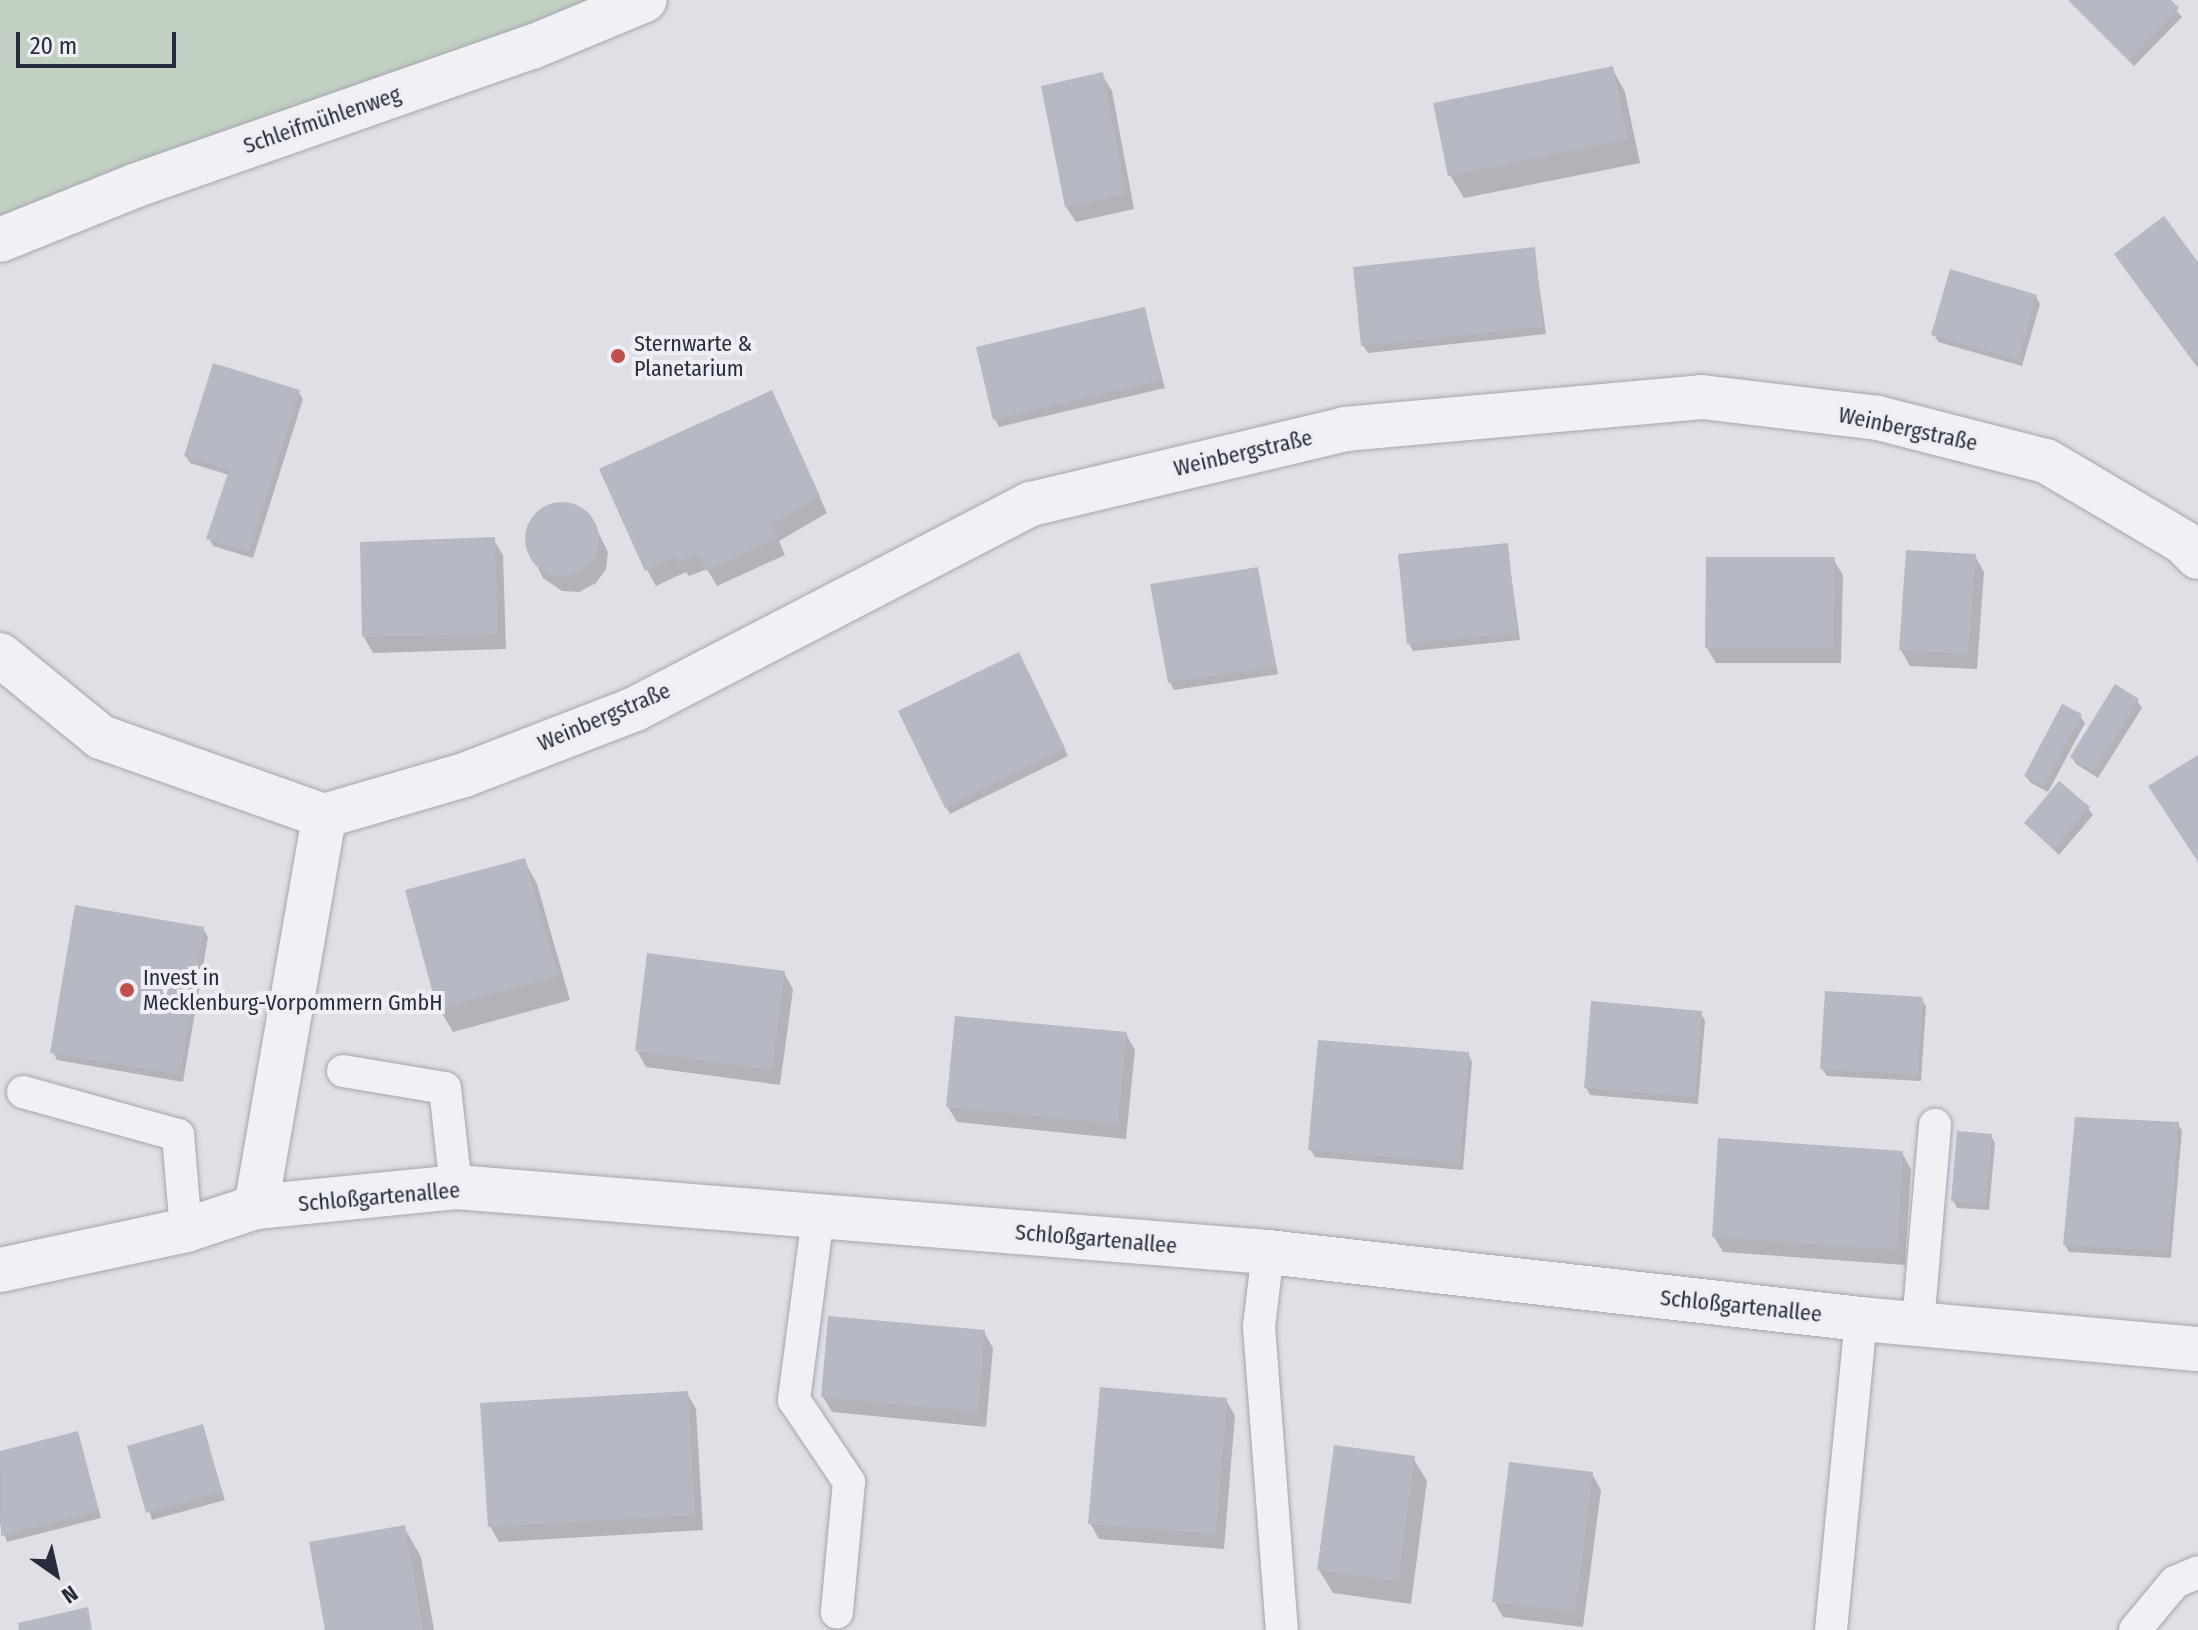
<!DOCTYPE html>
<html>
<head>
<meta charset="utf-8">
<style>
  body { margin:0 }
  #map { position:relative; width:2198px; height:1630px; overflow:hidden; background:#dee0e6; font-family:"Fira Sans Condensed",sans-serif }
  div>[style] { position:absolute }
  .green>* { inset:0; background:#c1d0c0 }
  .shadow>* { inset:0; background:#0003 }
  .building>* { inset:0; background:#b6b9c3 }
  .round { border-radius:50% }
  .roads { filter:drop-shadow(0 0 2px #a4a6b0) drop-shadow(0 0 2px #a4a6b0) }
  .lane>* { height:32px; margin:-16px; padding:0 16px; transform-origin:16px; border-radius:16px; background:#f1f1f5 }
  .street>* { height:44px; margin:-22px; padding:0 22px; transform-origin:22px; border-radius:22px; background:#f1f1f5 }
  .dots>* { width:22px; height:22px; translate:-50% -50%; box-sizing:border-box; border:4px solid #edeff4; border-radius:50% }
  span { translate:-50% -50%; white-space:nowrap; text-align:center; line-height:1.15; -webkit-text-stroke:8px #edeff4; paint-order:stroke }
  .street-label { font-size:22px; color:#292c3c }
  .poi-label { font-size:22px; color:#292c3c }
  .left { translate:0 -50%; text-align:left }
  .north { position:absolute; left:16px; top:1534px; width:80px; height:80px; -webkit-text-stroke:6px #edeff4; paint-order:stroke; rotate:146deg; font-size:22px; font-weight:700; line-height:32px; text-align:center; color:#292c3c }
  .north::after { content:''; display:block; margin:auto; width:28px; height:36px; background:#292c3c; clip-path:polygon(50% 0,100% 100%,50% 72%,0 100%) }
  .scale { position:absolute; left:16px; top:32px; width:160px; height:36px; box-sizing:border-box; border:4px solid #292c3c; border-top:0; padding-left:10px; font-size:24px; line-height:28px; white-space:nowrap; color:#292c3c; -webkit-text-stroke:6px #edeff4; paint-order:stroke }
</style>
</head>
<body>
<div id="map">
  <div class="green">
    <div style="clip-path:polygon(0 0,645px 0,0 240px)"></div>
  </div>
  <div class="shadow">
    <div style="clip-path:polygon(2068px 0,2168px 0,2182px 17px,2134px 66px)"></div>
    <div style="clip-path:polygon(1612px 68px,1625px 92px,1640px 163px,1464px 198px,1450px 175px)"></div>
    <div style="clip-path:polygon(1102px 75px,1112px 91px,1134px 209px,1076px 222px,1066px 207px)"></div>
    <div style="clip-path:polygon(1534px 249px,1546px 334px,1368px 353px,1363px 345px)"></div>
    <div style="clip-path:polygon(2198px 266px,2198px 368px,2126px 270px)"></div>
    <div style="clip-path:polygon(2036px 297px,2040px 304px,2022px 366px,1938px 342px,1934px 334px)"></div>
    <div style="clip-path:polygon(1144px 309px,1165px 388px,999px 427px,995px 419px)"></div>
    <div style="clip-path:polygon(298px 391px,303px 399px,253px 558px,213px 546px,209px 538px,229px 475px,190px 463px,186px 456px)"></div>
    <div style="clip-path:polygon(772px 393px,827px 513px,779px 541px,785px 555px,717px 586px,707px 569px,689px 576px,686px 572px,656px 586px,647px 570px)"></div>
    <div style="clip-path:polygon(564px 503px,591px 518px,608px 552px,606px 569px,596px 583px,579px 592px,562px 591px,543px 578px,526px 544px,528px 525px,540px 510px)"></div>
    <div style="clip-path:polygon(494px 540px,503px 555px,506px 649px,373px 653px,364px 637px)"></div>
    <div style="clip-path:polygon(1507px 545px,1520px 640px,1413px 651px,1409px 644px)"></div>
    <div style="clip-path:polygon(1975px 556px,1984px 572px,1977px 669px,1910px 666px,1901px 650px)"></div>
    <div style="clip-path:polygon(1833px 559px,1843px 575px,1841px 663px,1716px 663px,1707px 648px)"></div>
    <div style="clip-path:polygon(1257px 569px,1278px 674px,1174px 690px,1170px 682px)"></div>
    <div style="clip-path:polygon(1022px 662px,1068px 756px,950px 814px,946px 807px)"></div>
    <div style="clip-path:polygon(2137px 701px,2142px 708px,2098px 778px,2076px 764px,2072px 757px)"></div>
    <div style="clip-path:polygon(2080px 716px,2085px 723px,2048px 792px,2031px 783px,2026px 776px)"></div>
    <div style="clip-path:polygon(2088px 808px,2093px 815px,2059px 855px,2026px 824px)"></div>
    <div style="clip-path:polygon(524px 860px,537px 884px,570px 1000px,453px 1032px,439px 1008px)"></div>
    <div style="clip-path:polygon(203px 929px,208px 937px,183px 1082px,57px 1060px,53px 1052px)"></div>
    <div style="clip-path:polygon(784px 973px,793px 989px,780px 1085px,646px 1067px,637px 1051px)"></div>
    <div style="clip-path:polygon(1921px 999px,1926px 1006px,1921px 1081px,1827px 1076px,1822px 1069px)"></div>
    <div style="clip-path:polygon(1701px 1013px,1705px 1021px,1698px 1104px,1590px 1095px,1586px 1087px)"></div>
    <div style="clip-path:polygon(1126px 1034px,1135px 1050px,1126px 1139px,957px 1122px,948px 1107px)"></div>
    <div style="clip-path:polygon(1468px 1054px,1472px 1062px,1463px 1170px,1315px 1157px,1310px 1149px)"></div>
    <div style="clip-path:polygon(2178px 1124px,2182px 1131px,2171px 1258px,2069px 1252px,2065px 1245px)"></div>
    <div style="clip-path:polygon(1991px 1136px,1995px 1143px,1989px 1210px,1957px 1208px,1953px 1200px)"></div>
    <div style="clip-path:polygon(1902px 1153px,1911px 1169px,1905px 1265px,1723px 1252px,1714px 1237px)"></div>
    <div style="clip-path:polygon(984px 1332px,993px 1348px,986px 1427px,832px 1412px,823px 1397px)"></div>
    <div style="clip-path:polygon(687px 1393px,696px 1409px,703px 1530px,499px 1542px,490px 1526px)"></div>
    <div style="clip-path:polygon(1226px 1400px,1235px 1416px,1224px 1549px,1099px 1539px,1090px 1523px)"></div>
    <div style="clip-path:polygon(202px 1426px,225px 1500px,152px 1520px,129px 1447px)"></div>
    <div style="clip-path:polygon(77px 1433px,101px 1518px,7px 1542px,0 1524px,0 1453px)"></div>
    <div style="clip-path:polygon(1413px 1458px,1427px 1481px,1411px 1604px,1333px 1593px,1319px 1570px)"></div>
    <div style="clip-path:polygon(1592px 1474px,1601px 1490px,1583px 1627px,1503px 1617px,1494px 1601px)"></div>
    <div style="clip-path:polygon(404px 1527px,421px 1557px,434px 1630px,327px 1630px)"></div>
  </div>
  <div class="building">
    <div style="clip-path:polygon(2069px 0,2171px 0,2179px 8px,2129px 60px)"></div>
    <div style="clip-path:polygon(1613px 66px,1628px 139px,1448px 176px,1433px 103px)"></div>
    <div style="clip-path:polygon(1103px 72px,1126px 194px,1065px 207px,1041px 86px)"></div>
    <div style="clip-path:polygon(2164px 216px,2198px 262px,2198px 356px,2192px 360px,2114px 254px)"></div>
    <div style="clip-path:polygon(1535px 247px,1543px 327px,1361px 346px,1353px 267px)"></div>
    <div style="clip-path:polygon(1950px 269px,2037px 295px,2018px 360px,1931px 335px)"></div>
    <div style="clip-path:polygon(1145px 307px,1162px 380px,993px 420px,976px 347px)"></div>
    <div style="clip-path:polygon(213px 363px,300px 390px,249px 552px,206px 539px,229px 470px,184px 456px)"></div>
    <div style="clip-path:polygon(772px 390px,820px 496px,772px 524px,778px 538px,706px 571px,698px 554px,678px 562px,676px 557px,645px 571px,599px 469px)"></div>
    <div class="round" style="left:525px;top:502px;width:74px;height:74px"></div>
    <div style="clip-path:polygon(495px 537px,498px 634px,362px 637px,360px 542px)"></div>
    <div style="clip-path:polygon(1508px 543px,1517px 633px,1407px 644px,1398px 554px)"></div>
    <div style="clip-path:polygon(1906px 550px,1976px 554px,1968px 654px,1899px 650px)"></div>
    <div style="clip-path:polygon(1706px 557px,1835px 557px,1833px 648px,1705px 648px)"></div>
    <div style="clip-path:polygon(1258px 567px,1276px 666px,1168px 683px,1150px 584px)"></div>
    <div style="clip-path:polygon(1019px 652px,1065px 748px,945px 808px,898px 711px)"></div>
    <div style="clip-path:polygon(2115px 684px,2139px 699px,2094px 772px,2070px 757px)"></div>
    <div style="clip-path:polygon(2062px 704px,2082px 714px,2044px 786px,2024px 776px)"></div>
    <div style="clip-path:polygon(2198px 755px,2198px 862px,2148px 786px)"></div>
    <div style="clip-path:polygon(2059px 781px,2090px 807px,2054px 849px,2024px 823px)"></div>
    <div style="clip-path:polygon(525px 858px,558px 976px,437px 1009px,405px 890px)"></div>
    <div style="clip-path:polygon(75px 905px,204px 927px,180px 1075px,50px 1053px)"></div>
    <div style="clip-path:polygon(647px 953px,785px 971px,772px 1070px,635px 1051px)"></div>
    <div style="clip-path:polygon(1825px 991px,1923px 997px,1918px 1075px,1820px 1069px)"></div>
    <div style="clip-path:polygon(1591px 1001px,1702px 1011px,1695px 1097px,1584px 1088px)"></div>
    <div style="clip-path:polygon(955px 1016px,1127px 1032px,1118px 1124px,946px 1107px)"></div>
    <div style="clip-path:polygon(1318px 1040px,1469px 1052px,1460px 1163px,1308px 1150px)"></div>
    <div style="clip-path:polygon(2075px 1117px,2179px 1122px,2168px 1251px,2063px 1245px)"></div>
    <div style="clip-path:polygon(1957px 1131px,1992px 1134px,1986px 1204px,1951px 1201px)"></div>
    <div style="clip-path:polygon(1718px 1138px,1903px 1151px,1897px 1250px,1712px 1237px)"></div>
    <div style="clip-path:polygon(828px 1316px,985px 1330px,978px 1412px,821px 1397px)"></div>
    <div style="clip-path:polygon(1100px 1387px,1227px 1398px,1216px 1534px,1088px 1524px)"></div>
    <div style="clip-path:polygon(688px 1391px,695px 1515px,488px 1527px,480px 1403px)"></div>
    <div style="clip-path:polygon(203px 1424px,222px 1492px,146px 1513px,127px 1446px)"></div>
    <div style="clip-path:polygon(78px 1431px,99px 1511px,1px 1536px,0 1451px)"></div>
    <div style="clip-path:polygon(1334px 1445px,1415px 1456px,1398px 1581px,1317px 1570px)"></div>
    <div style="clip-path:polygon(1509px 1462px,1593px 1472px,1575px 1612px,1492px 1602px)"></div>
    <div style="clip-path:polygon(405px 1525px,423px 1630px,325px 1630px,309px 1542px)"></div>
    <div style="clip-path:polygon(88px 1607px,92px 1630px,19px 1630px,18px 1623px)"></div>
  </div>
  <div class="roads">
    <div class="lane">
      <div style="left:343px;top:1071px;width:103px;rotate:9.5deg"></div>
      <div style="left:445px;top:1088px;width:100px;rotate:83.7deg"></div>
      <div style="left:23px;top:1092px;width:161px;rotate:15.5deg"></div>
      <div style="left:178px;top:1135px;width:95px;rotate:85.2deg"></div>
      <div style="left:818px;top:1217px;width:185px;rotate:97.5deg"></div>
      <div style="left:794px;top:1400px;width:99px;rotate:56.1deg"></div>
      <div style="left:849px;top:1482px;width:131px;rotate:95.3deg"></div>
      <div style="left:1268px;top:1252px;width:75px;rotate:96.9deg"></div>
      <div style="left:1259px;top:1326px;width:305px;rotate:85.7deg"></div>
      <div style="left:1918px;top:1324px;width:200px;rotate:-85.1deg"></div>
      <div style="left:1831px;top:1630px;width:312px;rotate:-84.5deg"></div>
      <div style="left:2135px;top:1630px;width:62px;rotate:-50.2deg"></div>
      <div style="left:2175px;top:1582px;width:25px;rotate:-23deg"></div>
    </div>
    <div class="street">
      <div style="left:0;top:240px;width:144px;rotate:-21.9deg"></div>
      <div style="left:134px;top:186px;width:422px;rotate:-19.3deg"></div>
      <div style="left:532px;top:47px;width:122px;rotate:-22.6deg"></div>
      <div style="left:0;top:655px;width:130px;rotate:39.1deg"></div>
      <div style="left:101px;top:737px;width:237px;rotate:19.5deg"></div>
      <div style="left:256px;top:1207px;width:397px;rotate:-80.1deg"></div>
      <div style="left:324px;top:816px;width:146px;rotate:-16.3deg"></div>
      <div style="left:464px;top:775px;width:183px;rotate:-21.1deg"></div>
      <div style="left:635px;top:709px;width:446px;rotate:-27.4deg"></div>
      <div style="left:1031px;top:504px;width:323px;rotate:-13.4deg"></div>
      <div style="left:1345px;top:429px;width:358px;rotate:-5.1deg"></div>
      <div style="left:1702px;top:397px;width:177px;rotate:6.8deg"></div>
      <div style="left:1878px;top:418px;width:173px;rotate:14.4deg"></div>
      <div style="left:2046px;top:461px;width:159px;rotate:30.6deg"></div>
      <div style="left:2183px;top:542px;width:21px;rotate:45deg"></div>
      <div style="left:0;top:1270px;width:190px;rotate:-12.1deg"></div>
      <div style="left:186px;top:1230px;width:74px;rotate:-18.2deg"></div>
      <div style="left:256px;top:1207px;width:201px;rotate:-5.7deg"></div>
      <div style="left:456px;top:1187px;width:815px;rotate:4.58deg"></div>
      <div style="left:1268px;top:1252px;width:597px;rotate:6.45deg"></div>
      <div style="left:1861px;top:1319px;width:338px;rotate:5.1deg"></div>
    </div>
  </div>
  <div class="dots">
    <div style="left:618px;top:356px;background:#c24f4c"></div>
    <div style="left:127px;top:990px;background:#c24f4c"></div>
  </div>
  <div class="street-label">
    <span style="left:322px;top:120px;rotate:-19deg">Schleifmühlenweg</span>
    <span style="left:1908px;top:429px;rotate:12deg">Weinbergstraße</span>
    <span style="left:1243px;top:453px;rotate:-13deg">Weinbergstraße</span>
    <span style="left:604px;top:717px;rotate:-23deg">Weinbergstraße</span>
    <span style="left:379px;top:1197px;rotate:-5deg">Schloßgartenallee</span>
    <span style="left:1096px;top:1239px;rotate:5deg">Schloßgartenallee</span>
    <span style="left:1741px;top:1306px;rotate:6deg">Schloßgartenallee</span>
  </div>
  <div class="poi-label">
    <span class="left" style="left:634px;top:356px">Sternwarte &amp;<br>Planetarium</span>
    <span class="left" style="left:143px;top:990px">Invest in<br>Mecklenburg-Vorpommern GmbH</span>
  </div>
  <div class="north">N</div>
  <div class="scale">20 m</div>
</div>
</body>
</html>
